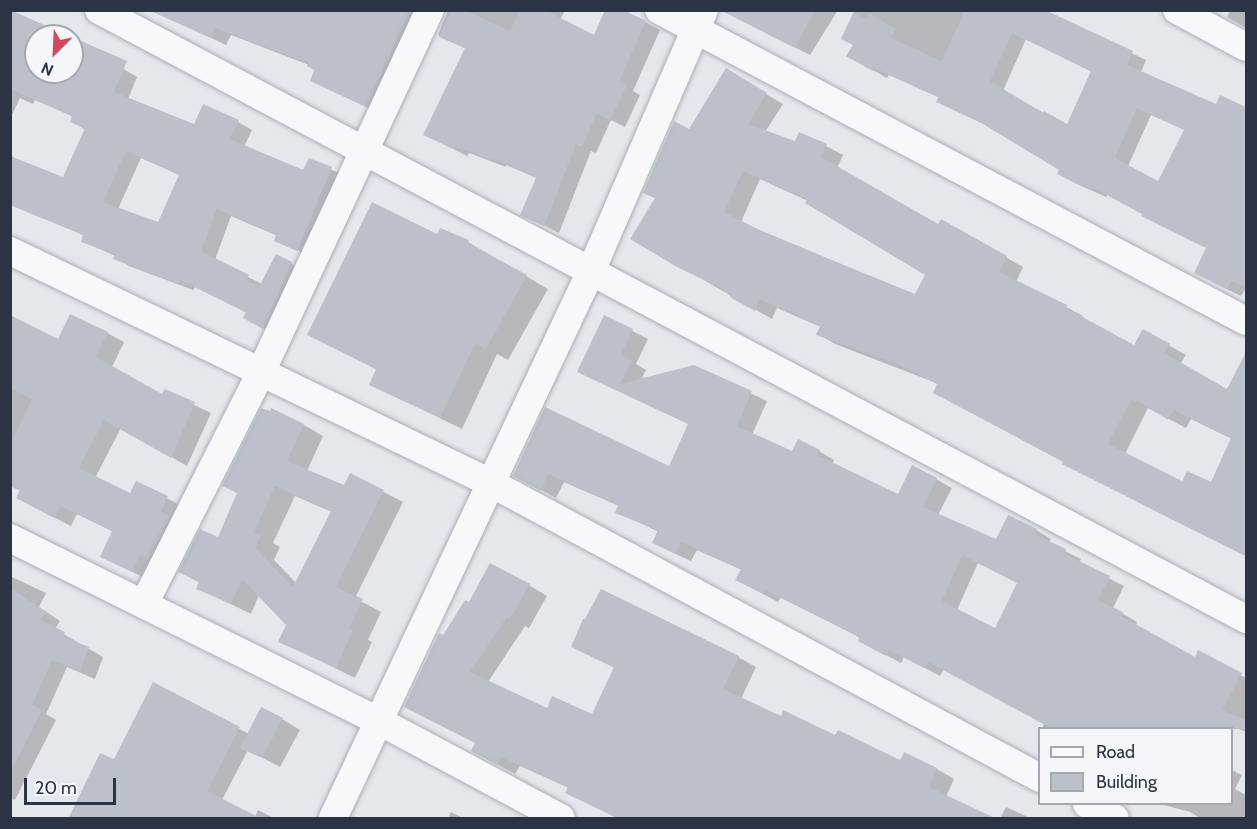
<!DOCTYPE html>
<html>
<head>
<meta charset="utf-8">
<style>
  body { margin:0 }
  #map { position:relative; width:1257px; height:829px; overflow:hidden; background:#e4e7ec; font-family:Cabin,sans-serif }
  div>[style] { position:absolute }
  .shadow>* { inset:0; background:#0003 }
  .building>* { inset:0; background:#bbc0ca }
  .roads { filter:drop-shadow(0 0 2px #a9aeb7) drop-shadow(0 0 2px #a9aeb7) }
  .minor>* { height:28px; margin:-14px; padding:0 14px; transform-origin:14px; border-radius:14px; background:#f7f8fa }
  span { translate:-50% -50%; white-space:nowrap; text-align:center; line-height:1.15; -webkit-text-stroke:4.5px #f4f6f9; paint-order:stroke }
  .frame { position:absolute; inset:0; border:12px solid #2b3445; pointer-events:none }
  .legend { position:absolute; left:1038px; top:727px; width:195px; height:78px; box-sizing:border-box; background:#f4f6f9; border:2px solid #a4a8b1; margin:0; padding:8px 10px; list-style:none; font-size:18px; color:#2b3445 }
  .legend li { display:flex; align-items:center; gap:12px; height:30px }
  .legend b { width:30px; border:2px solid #a4a8b1 }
  .north { position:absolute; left:24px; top:24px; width:60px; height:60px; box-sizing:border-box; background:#f4f6f9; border:2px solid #a4a8b1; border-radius:50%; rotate:204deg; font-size:16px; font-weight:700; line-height:24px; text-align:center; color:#2b3445 }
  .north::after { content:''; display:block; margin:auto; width:21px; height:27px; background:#d1495b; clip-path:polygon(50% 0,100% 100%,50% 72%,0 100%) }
  .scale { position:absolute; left:24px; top:778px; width:92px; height:27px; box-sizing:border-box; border:3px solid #2b3445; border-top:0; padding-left:8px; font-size:18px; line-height:21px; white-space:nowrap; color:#2b3445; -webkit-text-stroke:4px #f4f6f9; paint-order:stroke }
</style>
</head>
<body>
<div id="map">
  <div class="shadow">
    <div style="clip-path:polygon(evenodd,10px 10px,67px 36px,36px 36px,36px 72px,72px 72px,72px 38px,137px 77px,128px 99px,195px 126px,238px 122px,252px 130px,244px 147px,304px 172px,309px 160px,346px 176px,312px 257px,276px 240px,278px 236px,231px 216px,215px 260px,262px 284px,277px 256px,306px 272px,278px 335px,259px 326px,247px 313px,195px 287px,193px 290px,129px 266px,115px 256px,83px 241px,85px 236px,10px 201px,10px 156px,64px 179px,86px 130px,72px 122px,74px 117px,35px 100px,33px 104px,20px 98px,10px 119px,10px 10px,141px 158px,180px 175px,159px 224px,118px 209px,141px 158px)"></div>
    <div style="clip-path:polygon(322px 10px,430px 10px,381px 114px,312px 81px,316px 70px,309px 65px,231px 35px,226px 45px,170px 18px)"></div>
    <div style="clip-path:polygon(448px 10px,565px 10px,560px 20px,595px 37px,645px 22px,660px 30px,633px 91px,640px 95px,625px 127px,611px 120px,596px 153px,591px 151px,559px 233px,522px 214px,537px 178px,506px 165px,506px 167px,469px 153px,467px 156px,425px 134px,466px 49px,438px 35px)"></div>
    <div style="clip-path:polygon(756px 10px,838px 10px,810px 55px,764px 32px)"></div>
    <div style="clip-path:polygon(evenodd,855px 10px,1041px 10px,1146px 60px,1141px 72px,1217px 106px,1221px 97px,1246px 109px,1246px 288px,1241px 296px,1210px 281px,1208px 248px,1108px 194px,1106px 197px,1073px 182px,1059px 174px,1061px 169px,992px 128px,952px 109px,940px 98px,889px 75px,887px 78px,848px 56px,854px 45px,843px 38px,855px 10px,1026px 39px,1092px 72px,1068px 126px,1003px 91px,1026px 39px,855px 10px,1151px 115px,1185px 130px,1159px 183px,1128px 166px,1151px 115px)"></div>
    <div style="clip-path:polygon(1230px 10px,1246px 10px,1246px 28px,1227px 17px)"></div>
    <div style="clip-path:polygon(evenodd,743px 80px,783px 104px,765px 132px,796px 143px,826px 146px,843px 155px,837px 168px,939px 226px,942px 221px,1023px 267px,1016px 282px,1066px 307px,1083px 316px,1082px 318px,1134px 347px,1144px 331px,1186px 355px,1180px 364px,1228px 391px,1231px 385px,1246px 393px,1246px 556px,1159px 513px,951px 402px,939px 384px,835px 344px,818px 334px,821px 327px,777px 308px,772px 319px,632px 239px,656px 199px,645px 192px,689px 131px,743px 80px,760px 179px,808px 201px,927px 275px,916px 296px,741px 222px,760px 179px,743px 80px,1148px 408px,1186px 428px,1191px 419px,1232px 439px,1212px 484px,1183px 483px,1125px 454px,1148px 408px)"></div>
    <div style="clip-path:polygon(438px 236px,468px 242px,548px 289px,508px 360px,497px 354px,462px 429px,371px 384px,378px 370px,309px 335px)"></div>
    <div style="clip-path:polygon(10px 316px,59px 341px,107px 333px,124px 342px,112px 367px,163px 396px,165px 391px,211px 413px,187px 466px,121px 428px,95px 478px,131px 495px,137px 483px,184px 507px,149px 580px,118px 565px,114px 532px,77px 514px,71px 526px,34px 507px,21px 491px,10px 486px)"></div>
    <div style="clip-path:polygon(evenodd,605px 317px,648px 339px,636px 364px,646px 370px,641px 380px,693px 367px,767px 401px,752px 435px,793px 453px,819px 451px,834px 460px,832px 464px,899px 496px,936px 479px,952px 488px,938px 515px,997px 541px,1036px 530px,1051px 539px,1049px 543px,1081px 559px,1079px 563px,1124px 586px,1113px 608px,1137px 622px,1136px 625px,1196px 659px,1199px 652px,1246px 678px,1246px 732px,1188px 709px,1099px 728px,1042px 728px,1044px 724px,944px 669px,940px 676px,904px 657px,901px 663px,875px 649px,861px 638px,781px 597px,778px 602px,752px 588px,742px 570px,697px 550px,691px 561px,669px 551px,654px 542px,659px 532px,617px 512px,619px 506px,564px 482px,556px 498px,515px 475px,670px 468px,690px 424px,579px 372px,605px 317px,978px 563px,1019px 583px,995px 630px,957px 610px,978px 563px)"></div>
    <div style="clip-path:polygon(evenodd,304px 425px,323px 436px,307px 471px,345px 487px,351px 475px,403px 502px,355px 598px,381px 612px,368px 640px,372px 642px,355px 678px,280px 641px,288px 624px,259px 595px,251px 614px,198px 588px,200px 583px,180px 572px,219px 539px,239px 494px,224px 486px,304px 425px,295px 496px,332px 512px,297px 584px,274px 560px,280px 547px,273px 543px,295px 496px)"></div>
    <div style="clip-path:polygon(10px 576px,46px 593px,39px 607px,60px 621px,55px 629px,103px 657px,95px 679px,67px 667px,46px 714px,56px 720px,15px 800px,10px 798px)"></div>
    <div style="clip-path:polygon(529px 585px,547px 596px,529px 628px,525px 626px,488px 682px,547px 710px,593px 716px,615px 668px,572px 647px,738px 657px,756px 667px,741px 699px,781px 718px,901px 762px,904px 754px,937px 769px,954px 779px,946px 797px,618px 818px,567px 792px,569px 788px,520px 766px,515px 774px,491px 761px,476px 744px,443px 637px,469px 604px)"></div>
    <div style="clip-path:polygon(154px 684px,249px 734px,282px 719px,300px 730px,280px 767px,248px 750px,222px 800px,255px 817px,258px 810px,274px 818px,80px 818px,115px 761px)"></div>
    <div style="clip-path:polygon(1232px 770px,1242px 775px,1235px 789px,1246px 795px,1246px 818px,1200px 818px,1190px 812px,1160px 804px,1232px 804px)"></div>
    <div style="clip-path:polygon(1006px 807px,1030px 818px,1000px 818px)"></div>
    <div style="clip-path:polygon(451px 812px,463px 818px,448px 818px)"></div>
  </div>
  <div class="building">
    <div style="clip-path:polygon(evenodd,10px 10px,69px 36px,36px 36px,36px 72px,72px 72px,72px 37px,127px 61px,114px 92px,194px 124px,203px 104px,239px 120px,230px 139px,303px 170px,309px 158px,332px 167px,297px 251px,274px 241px,276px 234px,217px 209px,201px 251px,249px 275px,246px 280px,259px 287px,276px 254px,292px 262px,263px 329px,243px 318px,246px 312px,180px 280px,179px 284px,113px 259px,115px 254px,81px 242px,83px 235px,10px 205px,10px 156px,63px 177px,85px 128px,70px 122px,72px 116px,10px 89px,10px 10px,126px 151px,179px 175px,158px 222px,103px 202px,126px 151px)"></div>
    <div style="clip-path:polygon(148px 10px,410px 10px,366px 107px,310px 81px,314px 70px,307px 66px,308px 63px,216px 28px,211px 38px)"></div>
    <div style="clip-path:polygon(451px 10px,464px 10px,510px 31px,520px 10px,545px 10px,594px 35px,605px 10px,623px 10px,646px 21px,619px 82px,627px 85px,610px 120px,597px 113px,582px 147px,576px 144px,544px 226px,520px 215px,536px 178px,492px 158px,491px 160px,454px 146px,453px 149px,423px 135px,465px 48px,439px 37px)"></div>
    <div style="clip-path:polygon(720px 10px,815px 10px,795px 48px)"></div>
    <div style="clip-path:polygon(evenodd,965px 10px,1045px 10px,1133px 51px,1127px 65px,1216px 104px,1220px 95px,1246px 107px,1246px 288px,1231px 281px,1227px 289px,1194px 273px,1206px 248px,1141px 216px,1142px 214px,1094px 188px,1092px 191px,1057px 174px,1059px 170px,978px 121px,936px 102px,939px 97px,874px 68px,873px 71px,846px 56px,853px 45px,841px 39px,853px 13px,867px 19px,870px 14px,896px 29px,891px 38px,942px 61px,965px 10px,1012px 33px,1091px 71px,1067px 124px,1044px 111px,1043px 113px,990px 81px,1012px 33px,965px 10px,1137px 108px,1184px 130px,1158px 181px,1115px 158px,1137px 108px)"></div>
    <div style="clip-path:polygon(evenodd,726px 68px,767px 93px,748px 124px,795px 141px,799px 132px,827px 144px,821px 157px,938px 224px,941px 219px,1007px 256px,999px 272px,1067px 305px,1066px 308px,1134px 345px,1143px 329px,1170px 344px,1164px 353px,1227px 389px,1246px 352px,1246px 556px,1062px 464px,1063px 461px,933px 393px,937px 384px,900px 365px,816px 335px,820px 326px,760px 299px,755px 311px,733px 299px,721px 288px,677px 267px,630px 239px,655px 198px,643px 193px,674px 121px,689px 129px,726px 68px,743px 171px,807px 199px,805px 203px,925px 275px,915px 294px,763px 232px,724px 212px,743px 171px,726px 68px,1131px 400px,1136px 403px,1137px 400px,1168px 420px,1174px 410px,1231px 438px,1211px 482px,1187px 471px,1182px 481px,1108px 444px,1131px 400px)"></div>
    <div style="clip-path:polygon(372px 202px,437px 234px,440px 228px,469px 240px,468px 243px,527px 275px,486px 349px,475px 343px,440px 418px,369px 385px,376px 369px,307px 335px)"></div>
    <div style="clip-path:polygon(70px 314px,108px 332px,96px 357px,162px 394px,165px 389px,195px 402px,171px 458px,104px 420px,79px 468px,130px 493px,136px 481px,168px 496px,161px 512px,170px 516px,148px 559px,140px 555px,132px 572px,100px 557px,112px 531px,60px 506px,54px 518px,16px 498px,20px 490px,10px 486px,10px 445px,32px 399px,10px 388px,10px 315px,58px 339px)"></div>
    <div style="clip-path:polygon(evenodd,604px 315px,633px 329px,621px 355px,632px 360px,620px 384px,694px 365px,752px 391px,737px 426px,792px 451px,798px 439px,820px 450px,817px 455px,898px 494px,912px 465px,937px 478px,923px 507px,996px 539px,1008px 515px,1037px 529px,1034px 534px,1066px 549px,1064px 554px,1110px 576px,1098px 600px,1123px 612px,1121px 616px,1195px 657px,1198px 650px,1242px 673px,1222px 710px,1246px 720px,1246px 729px,1053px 729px,928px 662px,924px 668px,889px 650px,886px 656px,858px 641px,859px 637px,765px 590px,763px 594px,735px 580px,741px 569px,681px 542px,676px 554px,652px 543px,658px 530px,615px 513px,618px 505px,548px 474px,541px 491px,513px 476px,545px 407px,669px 466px,688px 424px,577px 372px,604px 315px,962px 555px,1017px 583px,995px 628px,942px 601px,962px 555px)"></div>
    <div style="clip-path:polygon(evenodd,261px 408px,270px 411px,271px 408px,304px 424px,287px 461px,344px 485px,350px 473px,384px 490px,336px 587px,363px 599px,349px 628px,353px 630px,336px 668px,278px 642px,286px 625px,242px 579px,231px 604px,196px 589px,199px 582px,178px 572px,200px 529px,218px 537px,237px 493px,222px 486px,261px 408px,275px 486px,331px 511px,293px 587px,255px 548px,261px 535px,254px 532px,275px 486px)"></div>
    <div style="clip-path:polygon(490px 563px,530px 584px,510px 619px,507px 617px,470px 672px,547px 708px,552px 696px,592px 714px,614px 667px,571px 647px,583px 619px,585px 619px,601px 589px,739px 656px,723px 689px,781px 716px,783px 710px,835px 735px,838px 730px,900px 760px,904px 752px,937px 768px,929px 787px,997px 819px,619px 819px,565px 793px,568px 787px,501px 757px,497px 765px,471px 751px,475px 743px,404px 707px,439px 633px,443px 635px,465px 600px,469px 602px)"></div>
    <div style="clip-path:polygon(10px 588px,47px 612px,40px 620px,65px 632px,63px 637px,89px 647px,80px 672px,52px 660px,32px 705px,42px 710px,10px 773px)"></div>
    <div style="clip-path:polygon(153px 682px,240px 727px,207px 791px,262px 819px,68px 819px,100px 753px,114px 759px)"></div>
    <div style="clip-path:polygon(261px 707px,283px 718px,262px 758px,240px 748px)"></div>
  </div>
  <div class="roads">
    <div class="minor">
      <div style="left:99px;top:10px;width:1299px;rotate:27.97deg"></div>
      <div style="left:659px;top:10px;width:664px;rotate:27.92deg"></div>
      <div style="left:1177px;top:10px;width:78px;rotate:28.2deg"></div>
      <div style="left:10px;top:251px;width:534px;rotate:25.75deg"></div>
      <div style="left:491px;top:483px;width:623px;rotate:28.25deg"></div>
      <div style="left:10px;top:538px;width:412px;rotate:26.4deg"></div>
      <div style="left:379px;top:721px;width:206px;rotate:28.1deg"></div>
      <div style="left:144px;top:604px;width:260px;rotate:-63.2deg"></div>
      <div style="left:261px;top:372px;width:400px;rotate:-65deg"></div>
      <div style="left:1087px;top:804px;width:31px;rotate:27deg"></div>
      <div style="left:333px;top:818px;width:605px;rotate:-64.75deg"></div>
      <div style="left:591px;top:271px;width:284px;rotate:-66.6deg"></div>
    </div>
  </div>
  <div class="frame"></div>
  <ul class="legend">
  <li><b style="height:8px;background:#f7f8fa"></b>Road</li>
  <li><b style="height:16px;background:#bbc0ca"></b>Building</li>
  </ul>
  <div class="north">N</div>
  <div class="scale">20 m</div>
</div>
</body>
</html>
